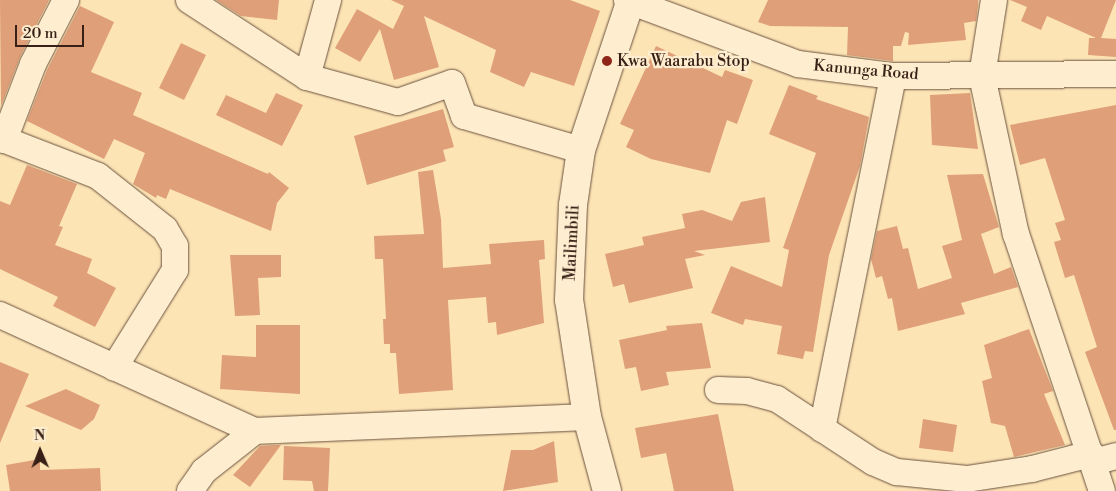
<!DOCTYPE html>
<html>
<head>
<meta charset="utf-8">
<style>
  body { margin:0 }
  #map { position:relative; width:1116px; height:491px; overflow:hidden; background:#fde4b5; font-family:"Libre Bodoni",serif }
  div>[style] { position:absolute }
  .building>* { inset:0; background:#df9f79 }
  .roads { filter:drop-shadow(0 0 1px #6a513e) drop-shadow(0 0 1px #6a513e) }
  .minor>* { height:26px; margin:-13px; padding:0 13px; transform-origin:13px; border-radius:13px; background:#feedcf }
  .tertiary>* { height:28px; margin:-14px; padding:0 14px; transform-origin:14px; border-radius:14px; background:#feedcf }
  .dots>* { width:14px; height:14px; translate:-50% -50%; box-sizing:border-box; border:2px solid #feedcf; border-radius:50% }
  span { translate:-50% -50%; white-space:nowrap; text-align:center; line-height:1.15; -webkit-text-stroke:4.5px #feedcf; paint-order:stroke }
  .poi-label { font-size:16px; color:#392016 }
  .left { translate:0 -50%; text-align:left }
  .street-label { font-size:16px; color:#392016 }
  .north { position:absolute; left:15px; top:426px; width:50px; height:50px; -webkit-text-stroke:4px #feedcf; paint-order:stroke; rotate:359deg; font-size:14px; font-weight:700; line-height:20px; text-align:center; color:#392016 }
  .north::after { content:''; display:block; margin:auto; width:18px; height:22px; background:#392016; clip-path:polygon(50% 0,100% 100%,50% 72%,0 100%) }
  .scale { position:absolute; left:15px; top:25px; width:69px; height:22px; box-sizing:border-box; border:2px solid #392016; border-top:0; padding-left:6px; font-size:15px; line-height:18px; white-space:nowrap; color:#392016; -webkit-text-stroke:4px #feedcf; paint-order:stroke }
</style>
</head>
<body>
<div id="map">
  <div class="building">
    <div style="clip-path:polygon(0 0,49px 0,20px 57px,1px 106px)"></div>
    <div style="clip-path:polygon(216px 0,279px 0,277px 20px,241px 16px)"></div>
    <div style="clip-path:polygon(391px 0,570px 0,600px 11px,574px 86px,531px 72px,524px 87px,490px 72px,496px 50px,424px 16px,439px 67px,394px 80px,380px 29px,360px 62px,335px 48px,357px 9px,393px 29px,404px 6px)"></div>
    <div style="clip-path:polygon(768px 0,978px 0,978px 5px,976px 21px,964px 23px,966px 40px,908px 45px,909px 33px,905px 32px,901px 46px,893px 46px,893px 61px,847px 55px,848px 27px,770px 26px,758px 22px)"></div>
    <div style="clip-path:polygon(1010px 0,1116px 0,1101px 38px,1116px 39px,1116px 57px,1088px 55px,1089px 38px,1096px 38px,1047px 16px,1041px 30px,1021px 21px,1027px 7px)"></div>
    <div style="clip-path:polygon(80px 6px,114px 22px,91px 72px,142px 93px,133px 115px,268px 174px,269px 172px,289px 188px,277px 203px,271px 231px,170px 189px,166px 199px,157px 195px,156px 198px,133px 184px,145px 153px,114px 139px,104px 159px,27px 121px,47px 70px)"></div>
    <div style="clip-path:polygon(181px 43px,206px 55px,184px 100px,159px 88px)"></div>
    <div style="clip-path:polygon(656px 46px,722px 77px,725px 70px,753px 80px,737px 124px,727px 120px,710px 173px,651px 159px,626px 147px,634px 130px,620px 124px)"></div>
    <div style="clip-path:polygon(789px 85px,818px 96px,816px 99px,869px 117px,860px 166px,829px 255px,813px 352px,805px 351px,803px 359px,777px 354px,782px 326px,745px 319px,743px 325px,711px 313px,731px 266px,782px 287px,789px 250px,783px 248px,816px 153px,769px 134px)"></div>
    <div style="clip-path:polygon(276px 93px,303px 105px,282px 146px,216px 115px,226px 95px,266px 113px)"></div>
    <div style="clip-path:polygon(970px 93px,978px 149px,932px 145px,930px 95px)"></div>
    <div style="clip-path:polygon(1116px 105px,1116px 430px,1114px 430px,1085px 352px,1097px 347px,1074px 275px,1065px 278px,1054px 242px,1061px 240px,1055px 223px,1065px 220px,1045px 158px,1020px 165px,1010px 125px)"></div>
    <div style="clip-path:polygon(443px 109px,454px 147px,443px 150px,446px 161px,367px 185px,354px 136px)"></div>
    <div style="clip-path:polygon(27px 165px,77px 184px,59px 226px,63px 227px,55px 245px,92px 259px,87px 273px,116px 288px,95px 327px,53px 306px,58px 297px,0 269px,0 201px,10px 205px)"></div>
    <div style="clip-path:polygon(433px 170px,441px 219px,443px 268px,491px 264px,489px 244px,544px 240px,545px 259px,539px 260px,544px 323px,497px 335px,496px 322px,488px 323px,486px 297px,448px 300px,453px 390px,399px 394px,396px 353px,390px 353px,390px 344px,384px 344px,383px 319px,386px 319px,383px 259px,375px 259px,374px 236px,424px 234px,418px 172px)"></div>
    <div style="clip-path:polygon(983px 174px,999px 227px,981px 234px,994px 274px,1011px 267px,1018px 287px,961px 303px,965px 314px,898px 331px,892px 298px,888px 299px,882px 276px,876px 278px,871px 259px,877px 231px,897px 226px,903px 249px,908px 248px,918px 289px,952px 278px,942px 246px,962px 240px,947px 175px)"></div>
    <div style="clip-path:polygon(765px 197px,770px 242px,694px 251px,705px 255px,685px 259px,693px 288px,629px 303px,624px 284px,613px 287px,605px 254px,644px 245px,642px 237px,685px 228px,682px 214px,702px 210px,732px 221px,741px 202px)"></div>
    <div style="clip-path:polygon(230px 255px,281px 255px,281px 277px,258px 278px,260px 315px,235px 316px)"></div>
    <div style="clip-path:polygon(702px 323px,711px 368px,666px 372px,669px 385px,641px 391px,636px 367px,625px 369px,619px 340px,667px 330px,666px 326px)"></div>
    <div style="clip-path:polygon(256px 325px,300px 325px,300px 394px,220px 389px,222px 355px,256px 357px)"></div>
    <div style="clip-path:polygon(1029px 329px,1053px 391px,1044px 394px,1065px 445px,1014px 457px,1005px 426px,991px 423px,982px 381px,992px 378px,984px 345px)"></div>
    <div style="clip-path:polygon(0 362px,29px 374px,0 443px)"></div>
    <div style="clip-path:polygon(66px 389px,100px 405px,94px 419px,81px 430px,25px 406px)"></div>
    <div style="clip-path:polygon(718px 414px,734px 491px,674px 491px,666px 453px,641px 458px,635px 428px)"></div>
    <div style="clip-path:polygon(923px 419px,957px 425px,953px 452px,919px 448px)"></div>
    <div style="clip-path:polygon(554px 441px,558px 482px,503px 491px,511px 450px,533px 450px)"></div>
    <div style="clip-path:polygon(276px 445px,281px 445px,250px 487px,233px 475px,260px 446px)"></div>
    <div style="clip-path:polygon(284px 446px,330px 448px,328px 491px,314px 491px,312px 481px,283px 480px)"></div>
    <div style="clip-path:polygon(40px 459px,40px 470px,100px 468px,101px 491px,10px 491px,6px 465px)"></div>
  </div>
  <div class="roads">
    <div class="minor">
      <div style="left:189px;top:0;width:141px;rotate:33.1deg"></div>
      <div style="left:307px;top:77px;width:94px;rotate:15.4deg"></div>
      <div style="left:398px;top:102px;width:57px;rotate:-19.4deg"></div>
      <div style="left:452px;top:83px;width:35px;rotate:70deg"></div>
      <div style="left:464px;top:116px;width:122px;rotate:16.2deg"></div>
      <div style="left:627px;top:0;width:183px;rotate:20.5deg"></div>
      <div style="left:798px;top:64px;width:96px;rotate:7.2deg"></div>
      <div style="left:893px;top:76px;width:223px;rotate:-0.5deg"></div>
      <div style="left:994px;top:0;width:77px;rotate:99deg"></div>
      <div style="left:982px;top:76px;width:162px;rotate:77.9deg"></div>
      <div style="left:1016px;top:234px;width:271px;rotate:71.5deg"></div>
      <div style="left:307px;top:77px;width:80px;rotate:-74.7deg"></div>
      <div style="left:0;top:138px;width:105px;rotate:21.2deg"></div>
      <div style="left:98px;top:176px;width:85px;rotate:38.3deg"></div>
      <div style="left:165px;top:229px;width:20px;rotate:60deg"></div>
      <div style="left:175px;top:246px;width:24px;rotate:90deg"></div>
      <div style="left:175px;top:270px;width:115px;rotate:121.9deg"></div>
      <div style="left:4px;top:140px;width:81px;rotate:-69.1deg"></div>
      <div style="left:33px;top:64px;width:72px;rotate:-62.7deg"></div>
      <div style="left:0;top:315px;width:280px;rotate:24.5deg"></div>
      <div style="left:255px;top:431px;width:332px;rotate:-2.4deg"></div>
      <div style="left:718px;top:390px;width:29px;rotate:2deg"></div>
      <div style="left:747px;top:391px;width:31px;rotate:15deg"></div>
      <div style="left:777px;top:399px;width:115px;rotate:33.3deg"></div>
      <div style="left:873px;top:462px;width:26px;rotate:23deg"></div>
      <div style="left:897px;top:472px;width:70px;rotate:5.7deg"></div>
      <div style="left:967px;top:479px;width:66px;rotate:-8.7deg"></div>
      <div style="left:1032px;top:469px;width:61px;rotate:-14.3deg"></div>
      <div style="left:822px;top:429px;width:360px;rotate:-78.6deg"></div>
      <div style="left:1094px;top:462px;width:23px;rotate:-15deg"></div>
      <div style="left:190px;top:491px;width:24px;rotate:-55deg"></div>
      <div style="left:204px;top:471px;width:65px;rotate:-38.1deg"></div>
    </div>
    <div class="tertiary">
      <div style="left:607px;top:491px;width:77px;rotate:-105.1deg"></div>
      <div style="left:587px;top:417px;width:118px;rotate:-98.7deg"></div>
      <div style="left:569px;top:300px;width:95px;rotate:-87.6deg"></div>
      <div style="left:573px;top:205px;width:56px;rotate:-81.7deg"></div>
      <div style="left:581px;top:150px;width:158px;rotate:-71.6deg"></div>
    </div>
  </div>
  <div class="dots">
    <div style="left:607px;top:61px;background:#8f2418"></div>
  </div>
  <div class="poi-label">
    <span class="left" style="left:617px;top:61px">Kwa Waarabu Stop</span>
  </div>
  <div class="street-label">
    <span style="left:866px;top:70px;rotate:5deg">Kanunga Road</span>
    <span style="left:572px;top:243px;rotate:-87deg">Mailimbili</span>
  </div>
  <div class="north">N</div>
  <div class="scale">20 m</div>
</div>
</body>
</html>
